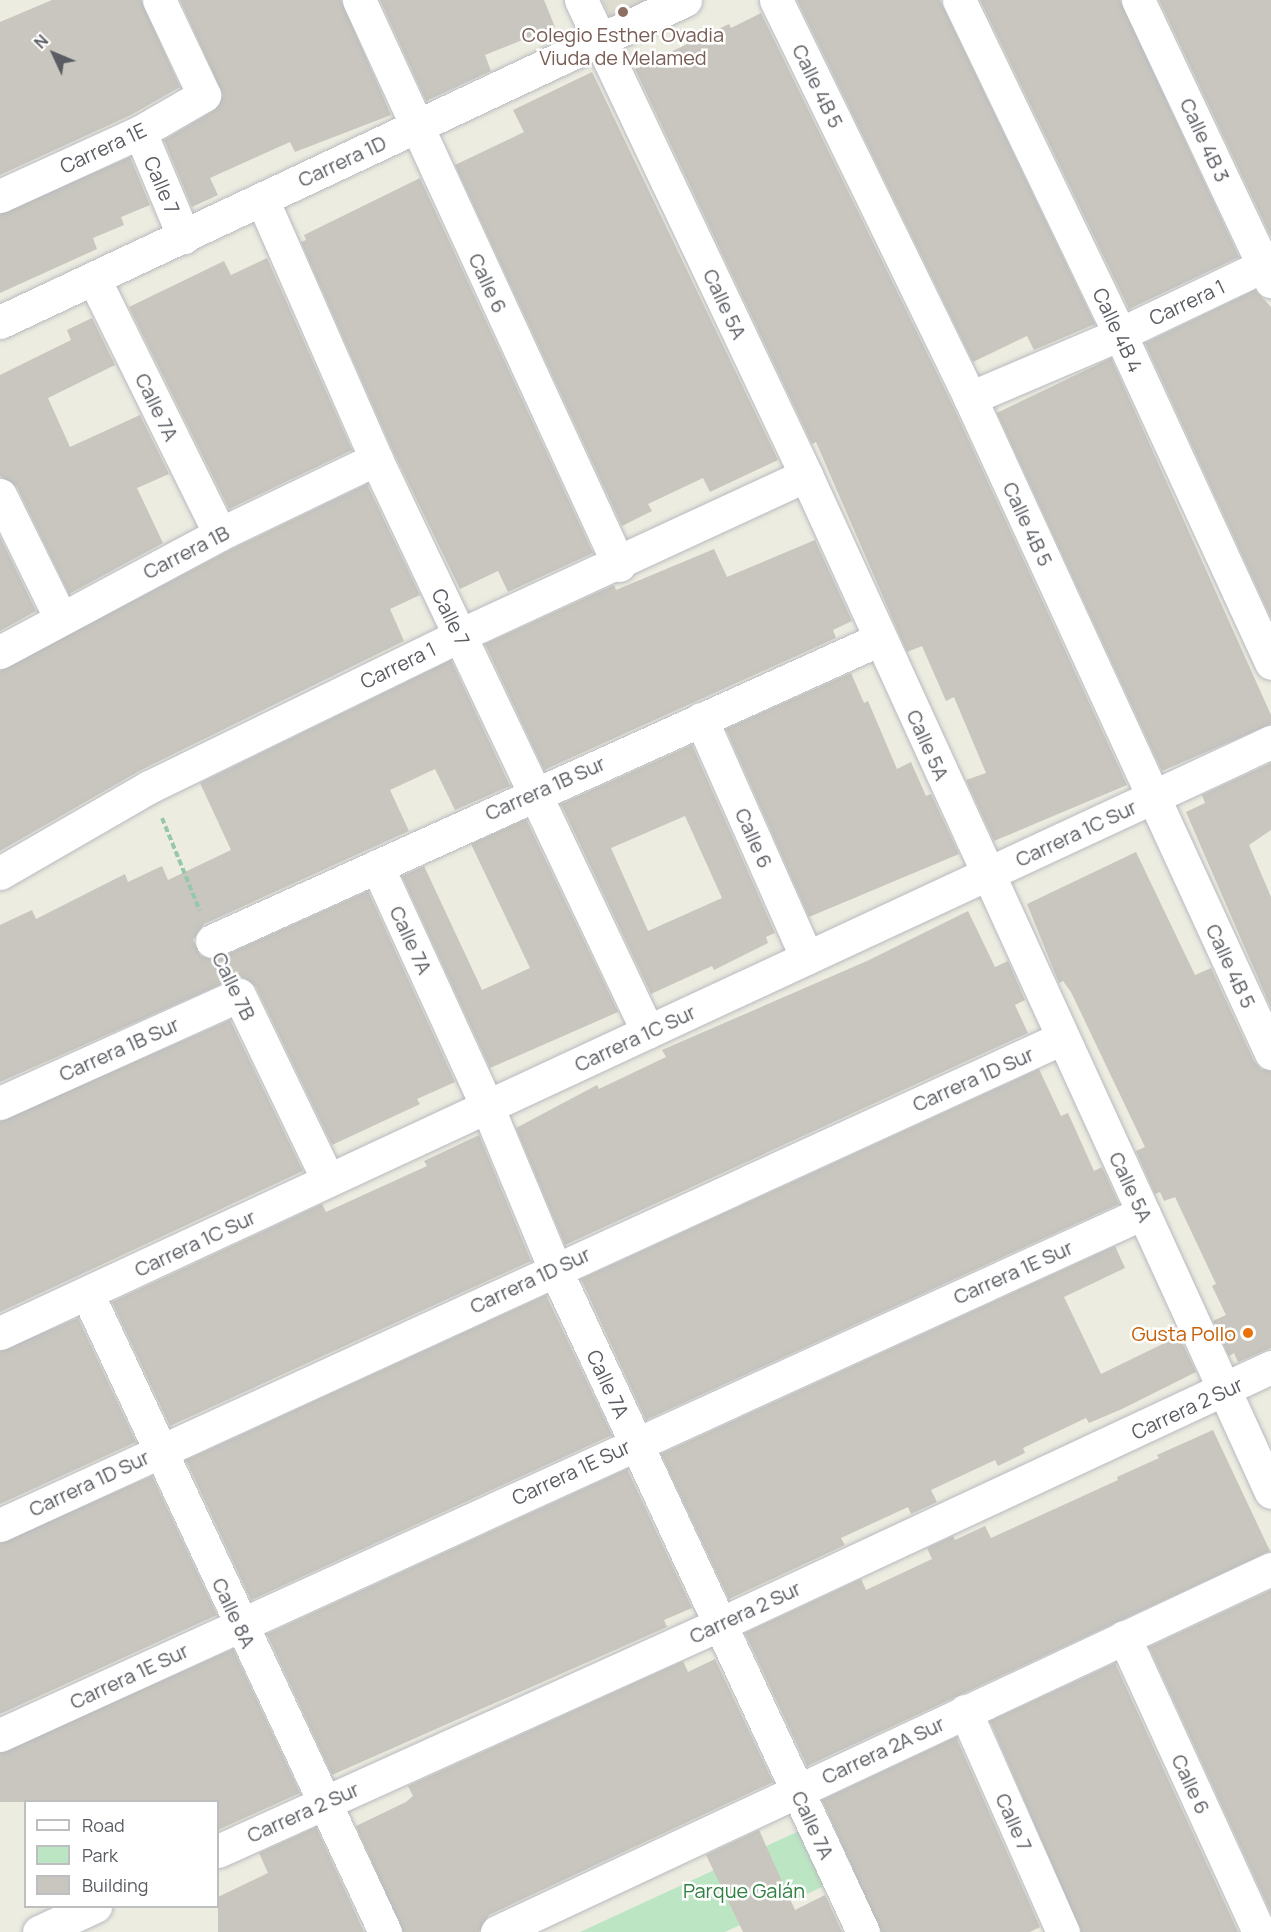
<!DOCTYPE html>
<html>
<head>
<meta charset="utf-8">
<style>
  body { margin:0 }
  #map { position:relative; width:1271px; height:1932px; overflow:hidden; background:#edece0; font-family:Manrope,sans-serif }
  div>[style] { position:absolute }
  .education>* { inset:0; background:#dddccf }
  .green>* { inset:0; background:#bce6c3 }
  .building>* { inset:0; background:#c8c6be }
  .path>* { height:4px; margin-top:-2px; transform-origin:0; background:repeating-linear-gradient(90deg,#95c7ac 0 6px,transparent 0 9px) }
  .roads { filter:drop-shadow(0 0 2px #b8bac0) drop-shadow(0 0 2px #b8bac0) }
  .minor>* { height:33px; margin:-16.5px; padding:0 16.5px; transform-origin:16.5px; border-radius:16.5px; background:#fff }
  .dots>* { width:16px; height:16px; translate:-50% -50%; box-sizing:border-box; border:3px solid #fff; border-radius:50% }
  span { translate:-50% -50%; white-space:nowrap; text-align:center; line-height:1.15; -webkit-text-stroke:5px #fff; paint-order:stroke }
  .education-label { font-size:20px; color:#785e54 }
  .street-label { font-size:20px; color:#595c62 }
  .food-label { font-size:20px; color:#c56008 }
  .right { translate:-100% -50%; text-align:right }
  .park-label { font-size:20px; color:#318143 }
  .legend { position:absolute; left:24px; top:1800px; width:195px; height:108px; box-sizing:border-box; background:#fff; border:2px solid #bdbec0; margin:0; padding:8px 10px; list-style:none; font-size:18px; color:#595c62 }
  .legend li { display:flex; align-items:center; gap:12px; height:30px }
  .legend b { width:30px; border:2px solid #bdbec0 }
  .north { position:absolute; left:24px; top:24px; width:60px; height:60px; -webkit-text-stroke:4px #fff; paint-order:stroke; rotate:314deg; font-size:16px; font-weight:700; line-height:24px; text-align:center; color:#595c62 }
  .north::after { content:''; display:block; margin:auto; width:21px; height:27px; background:#595c62; clip-path:polygon(50% 0,100% 100%,50% 72%,0 100%) }
</style>
</head>
<body>
<div id="map">
  <div class="education">
    <div style="clip-path:polygon(602px 0,665px 0,614px 25px)"></div>
  </div>
  <div class="green">
    <div style="clip-path:polygon(801px 1830px,826px 1885px,725px 1932px,580px 1932px)"></div>
  </div>
  <div class="building">
    <div style="clip-path:polygon(52px 0,141px 0,180px 87px,131px 115px,0 175px,0 22px)"></div>
    <div style="clip-path:polygon(180px 0,341px 0,391px 115px,295px 152px,290px 142px,261px 155px,210px 178px,218px 195px,192px 207px,164px 140px,213px 111px,223px 95px)"></div>
    <div style="clip-path:polygon(380px 0,544px 0,555px 27px,485px 55px,491px 71px,426px 101px)"></div>
    <div style="clip-path:polygon(797px 0,940px 0,1095px 324px,1034px 350px,1027px 336px,973px 362px)"></div>
    <div style="clip-path:polygon(980px 0,1120px 0,1239px 257px,1129px 309px)"></div>
    <div style="clip-path:polygon(1159px 0,1271px 0,1271px 237px)"></div>
    <div style="clip-path:polygon(761px 13px,953px 406px,1127px 785px,994px 841px,966px 780px,986px 773px,954px 697px,946px 701px,922px 646px,907px 652px,816px 442px,812px 444px,635px 69px,729px 24px,731px 28px)"></div>
    <div style="clip-path:polygon(592px 72px,778px 460px,710px 492px,703px 478px,648px 504px,652px 511px,622px 526px,455px 165px,524px 132px,513px 110px)"></div>
    <div style="clip-path:polygon(130px 157px,150px 205px,121px 217px,124px 225px,93px 238px,97px 249px,0 293px,0 214px)"></div>
    <div style="clip-path:polygon(420px 178px,593px 553px,508px 592px,498px 571px,460px 589px,393px 451px,301px 242px,306px 240px,304px 235px)"></div>
    <div style="clip-path:polygon(267px 258px,352px 450px,229px 509px,129px 307px,224px 261px,231px 275px)"></div>
    <div style="clip-path:polygon(1255px 290px,1271px 307px,1271px 618px,1145px 343px)"></div>
    <div style="clip-path:polygon(92px 318px,115px 365px,48px 398px,70px 447px,140px 415px,169px 474px,137px 488px,163px 543px,69px 594px,17px 487px,0 476px,0 375px,71px 340px,67px 330px)"></div>
    <div style="clip-path:polygon(1111px 358px,1271px 715px,1271px 724px,1162px 771px,997px 413px)"></div>
    <div style="clip-path:polygon(367px 484px,420px 595px,390px 609px,404px 641px,141px 770px,0 851px,0 671px,228px 551px)"></div>
    <div style="clip-path:polygon(0 537px,36px 611px,0 631px)"></div>
    <div style="clip-path:polygon(815px 540px,852px 621px,833px 630px,836px 638px,544px 770px,485px 644px,614px 585px,616px 590px,714px 549px,727px 577px)"></div>
    <div style="clip-path:polygon(451px 660px,510px 786px,455px 810px,435px 769px,390px 790px,409px 831px,204px 924px,193px 940px,201px 956px,219px 958px,368px 891px,455px 1082px,417px 1099px,420px 1104px,332px 1145px,256px 987px,240px 976px,0 1082px,0 925px,32px 910px,36px 919px,125px 874px,128px 882px,162px 866px,168px 880px,231px 850px,200px 783px)"></div>
    <div style="clip-path:polygon(851px 673px,864px 703px,868px 701px,897px 769px,911px 762px,926px 796px,931px 794px,959px 854px,809px 917px,726px 729px)"></div>
    <div style="clip-path:polygon(evenodd,692px 745px,775px 933px,766px 937px,768px 943px,714px 970px,712px 966px,651px 994px,561px 804px,692px 745px,685px 816px,722px 898px,648px 931px,611px 848px,685px 816px)"></div>
    <div style="clip-path:polygon(1271px 763px,1271px 830px,1249px 845px,1271px 897px,1271px 1008px,1186px 812px,1205px 803px,1202px 795px)"></div>
    <div style="clip-path:polygon(526px 819px,618px 1012px,490px 1068px,402px 876px,424px 866px,482px 990px,530px 968px,471px 844px)"></div>
    <div style="clip-path:polygon(1136px 852px,1195px 975px,1211px 968px,1254px 1061px,1261px 1069px,1271px 1071px,1271px 1348px,1238px 1362px,1234px 1353px,1229px 1356px,1213px 1321px,1226px 1315px,1212px 1286px,1216px 1284px,1175px 1197px,1164px 1201px,1160px 1192px,1155px 1194px,1136px 1151px,1145px 1147px,1071px 992px,1063px 981px,1059px 983px,1027px 904px)"></div>
    <div style="clip-path:polygon(968px 911px,995px 967px,1008px 961px,1025px 1000px,1015px 1005px,1028px 1033px,565px 1245px,516px 1128px,597px 1085px,599px 1089px,666px 1057px,662px 1050px,867px 961px)"></div>
    <div style="clip-path:polygon(230px 1020px,303px 1171px,0 1312px,0 1121px)"></div>
    <div style="clip-path:polygon(1039px 1069px,1061px 1116px,1068px 1113px,1094px 1171px,1102px 1167px,1119px 1204px,646px 1420px,581px 1279px)"></div>
    <div style="clip-path:polygon(479px 1135px,531px 1261px,170px 1426px,112px 1302px,322px 1204px,326px 1212px,427px 1166px,424px 1161px)"></div>
    <div style="clip-path:polygon(1115px 1246px,1125px 1268px,1064px 1297px,1101px 1374px,1179px 1336px,1196px 1372px,1122px 1409px,1089px 1423px,1086px 1418px,1023px 1448px,1025px 1453px,998px 1466px,995px 1460px,931px 1490px,937px 1502px,911px 1514px,908px 1507px,841px 1538px,845px 1545px,729px 1599px,661px 1454px)"></div>
    <div style="clip-path:polygon(546px 1295px,612px 1435px,251px 1600px,186px 1460px)"></div>
    <div style="clip-path:polygon(78px 1318px,136px 1442px,0 1504px,0 1351px)"></div>
    <div style="clip-path:polygon(1213px 1430px,1270px 1551px,807px 1766px,745px 1633px,861px 1579px,866px 1590px,932px 1559px,927px 1548px,953px 1536px,955px 1540px,985px 1526px,991px 1538px,1118px 1480px,1117px 1477px,1159px 1458px,1157px 1455px)"></div>
    <div style="clip-path:polygon(627px 1469px,692px 1608px,664px 1620px,667px 1627px,332px 1775px,267px 1634px)"></div>
    <div style="clip-path:polygon(152px 1476px,217px 1615px,0 1714px,0 1543px)"></div>
    <div style="clip-path:polygon(1271px 1590px,1271px 1913px,1149px 1647px)"></div>
    <div style="clip-path:polygon(233px 1649px,300px 1793px,218px 1830px,218px 1802px,0 1802px,0 1753px)"></div>
    <div style="clip-path:polygon(715px 1659px,773px 1782px,489px 1915px,479px 1932px,403px 1932px,356px 1826px,406px 1802px,413px 1796px,408px 1786px,683px 1661px,688px 1672px)"></div>
    <div style="clip-path:polygon(1115px 1663px,1238px 1932px,1081px 1932px,990px 1721px)"></div>
    <div style="clip-path:polygon(956px 1737px,1040px 1927px,1030px 1932px,881px 1932px,822px 1800px)"></div>
    <div style="clip-path:polygon(316px 1827px,364px 1932px,218px 1932px,218px 1897px,268px 1873px,259px 1853px)"></div>
    <div style="clip-path:polygon(759px 1830px,795px 1910px,825px 1895px,842px 1932px,743px 1932px,706px 1855px)"></div>
  </div>
  <div class="path">
    <div style="left:162px;top:818px;width:100px;rotate:67.8deg"></div>
  </div>
  <div class="roads">
    <div class="minor">
      <div style="left:359px;top:0;width:622px;rotate:65.29deg"></div>
      <div style="left:581px;top:0;width:526px;rotate:64.65deg"></div>
      <div style="left:806px;top:475px;width:1118px;rotate:65.43deg"></div>
      <div style="left:776px;top:0;width:443px;rotate:64deg"></div>
      <div style="left:970px;top:398px;width:721px;rotate:65.32deg"></div>
      <div style="left:959px;top:0;width:371px;rotate:64.3deg"></div>
      <div style="left:1120px;top:334px;width:362px;rotate:65.3deg"></div>
      <div style="left:1138px;top:0;width:311px;rotate:64.7deg"></div>
      <div style="left:140px;top:132px;width:114px;rotate:67.3deg"></div>
      <div style="left:0;top:196px;width:154px;rotate:-24.6deg"></div>
      <div style="left:140px;top:132px;width:74px;rotate:-30deg"></div>
      <div style="left:204px;top:95px;width:105px;rotate:-115.3deg"></div>
      <div style="left:262px;top:199px;width:284px;rotate:66.3deg"></div>
      <div style="left:376px;top:459px;width:634px;rotate:64.61deg"></div>
      <div style="left:94px;top:279px;width:284px;rotate:63.7deg"></div>
      <div style="left:0;top:322px;width:757px;rotate:-25.18deg"></div>
      <div style="left:970px;top:398px;width:163px;rotate:-23.1deg"></div>
      <div style="left:1120px;top:334px;width:167px;rotate:-25.5deg"></div>
      <div style="left:0;top:495px;width:136px;rotate:63.8deg"></div>
      <div style="left:0;top:652px;width:250px;rotate:-28.2deg"></div>
      <div style="left:220px;top:534px;width:173px;rotate:-25.7deg"></div>
      <div style="left:701px;top:719px;width:261px;rotate:66.1deg"></div>
      <div style="left:377px;top:866px;width:264px;rotate:65.4deg"></div>
      <div style="left:487px;top:1106px;width:177px;rotate:67.4deg"></div>
      <div style="left:555px;top:1269px;width:731px;rotate:65.08deg"></div>
      <div style="left:0;top:873px;width:172px;rotate:-30deg"></div>
      <div style="left:149px;top:787px;width:346px;rotate:-26deg"></div>
      <div style="left:460px;top:635px;width:381px;rotate:-24.8deg"></div>
      <div style="left:212px;top:941px;width:733px;rotate:-24.33deg"></div>
      <div style="left:0;top:1103px;width:262px;rotate:-24.3deg"></div>
      <div style="left:239px;top:995px;width:205px;rotate:64.3deg"></div>
      <div style="left:87px;top:1293px;width:705px;rotate:65deg"></div>
      <div style="left:0;top:1333px;width:1402px;rotate:-24.94deg"></div>
      <div style="left:0;top:1525px;width:1168px;rotate:-24.63deg"></div>
      <div style="left:1124px;top:1637px;width:324px;rotate:65.4deg"></div>
      <div style="left:965px;top:1711px;width:242px;rotate:66.1deg"></div>
      <div style="left:0;top:1735px;width:1257px;rotate:-24.55deg"></div>
      <div style="left:218px;top:1851px;width:549px;rotate:-24.32deg"></div>
      <div style="left:718px;top:1625px;width:610px;rotate:-25.01deg"></div>
      <div style="left:39px;top:1932px;width:62px;rotate:-24.9deg"></div>
      <div style="left:497px;top:1932px;width:855px;rotate:-25.13deg"></div>
    </div>
  </div>
  <div class="dots">
    <div style="left:623px;top:12px;background:#8d6e63"></div>
    <div style="left:1248px;top:1333px;background:#e8710a"></div>
  </div>
  <div class="education-label">
    <span style="left:623px;top:46px">Colegio Esther Ovadia<br>Viuda de Melamed</span>
  </div>
  <div class="street-label">
    <span style="left:818px;top:86px;rotate:64deg">Calle 4B 5</span>
    <span style="left:1205px;top:140px;rotate:65deg">Calle 4B 3</span>
    <span style="left:103px;top:148px;rotate:-25deg">Carrera 1E</span>
    <span style="left:342px;top:161px;rotate:-25deg">Carrera 1D</span>
    <span style="left:162px;top:185px;rotate:67deg">Calle 7</span>
    <span style="left:488px;top:283px;rotate:65deg">Calle 6</span>
    <span style="left:1187px;top:302px;rotate:-25deg">Carrera 1</span>
    <span style="left:725px;top:304px;rotate:65deg">Calle 5A</span>
    <span style="left:1118px;top:330px;rotate:65deg">Calle 4B 4</span>
    <span style="left:157px;top:407px;rotate:64deg">Calle 7A</span>
    <span style="left:1028px;top:524px;rotate:65deg">Calle 4B 5</span>
    <span style="left:186px;top:552px;rotate:-27deg">Carrera 1B</span>
    <span style="left:451px;top:617px;rotate:64deg">Calle 7</span>
    <span style="left:398px;top:665px;rotate:-26deg">Carrera 1</span>
    <span style="left:928px;top:745px;rotate:66deg">Calle 5A</span>
    <span style="left:545px;top:788px;rotate:-24deg">Carrera 1B Sur</span>
    <span style="left:1076px;top:833px;rotate:-25deg">Carrera 1C Sur</span>
    <span style="left:754px;top:838px;rotate:66deg">Calle 6</span>
    <span style="left:411px;top:940px;rotate:65deg">Calle 7A</span>
    <span style="left:1231px;top:966px;rotate:65deg">Calle 4B 5</span>
    <span style="left:234px;top:986px;rotate:64deg">Calle 7B</span>
    <span style="left:635px;top:1038px;rotate:-25deg">Carrera 1C Sur</span>
    <span style="left:119px;top:1049px;rotate:-24deg">Carrera 1B Sur</span>
    <span style="left:973px;top:1079px;rotate:-24deg">Carrera 1D Sur</span>
    <span style="left:1131px;top:1187px;rotate:65deg">Calle 5A</span>
    <span style="left:195px;top:1243px;rotate:-25deg">Carrera 1C Sur</span>
    <span style="left:1013px;top:1272px;rotate:-24deg">Carrera 1E Sur</span>
    <span style="left:530px;top:1280px;rotate:-25deg">Carrera 1D Sur</span>
    <span style="left:608px;top:1384px;rotate:65deg">Calle 7A</span>
    <span style="left:1187px;top:1408px;rotate:-25deg">Carrera 2 Sur</span>
    <span style="left:571px;top:1472px;rotate:-25deg">Carrera 1E Sur</span>
    <span style="left:89px;top:1483px;rotate:-25deg">Carrera 1D Sur</span>
    <span style="left:745px;top:1612px;rotate:-25deg">Carrera 2 Sur</span>
    <span style="left:234px;top:1613px;rotate:65deg">Calle 8A</span>
    <span style="left:129px;top:1676px;rotate:-25deg">Carrera 1E Sur</span>
    <span style="left:883px;top:1750px;rotate:-25deg">Carrera 2A Sur</span>
    <span style="left:1191px;top:1784px;rotate:65deg">Calle 6</span>
    <span style="left:303px;top:1812px;rotate:-24deg">Carrera 2 Sur</span>
    <span style="left:1014px;top:1822px;rotate:66deg">Calle 7</span>
    <span style="left:813px;top:1825px;rotate:65deg">Calle 7A</span>
  </div>
  <div class="food-label">
    <span class="right" style="left:1236px;top:1333px">Gusta Pollo</span>
  </div>
  <div class="park-label">
    <span style="left:744px;top:1890px">Parque Galán</span>
  </div>
  <ul class="legend">
  <li><b style="height:8px;background:#fff"></b>Road</li>
  <li><b style="height:16px;background:#bce6c3"></b>Park</li>
  <li><b style="height:16px;background:#c8c6be"></b>Building</li>
  </ul>
  <div class="north">N</div>
</div>
</body>
</html>
